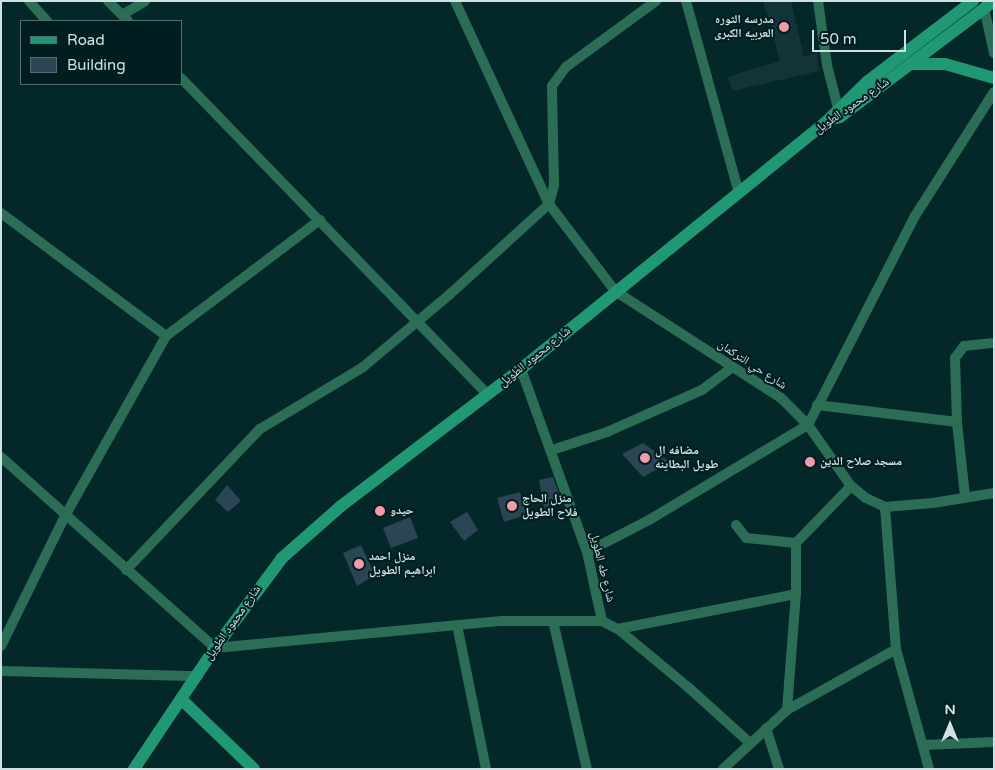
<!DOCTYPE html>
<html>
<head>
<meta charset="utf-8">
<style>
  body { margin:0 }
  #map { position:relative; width:995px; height:770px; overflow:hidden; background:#042729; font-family:"Varela Round","Noto Naskh Arabic",sans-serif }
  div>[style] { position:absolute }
  .built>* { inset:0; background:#123436 }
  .building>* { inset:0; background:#2c4554 }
  .street>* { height:10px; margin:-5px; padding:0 5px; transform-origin:5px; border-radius:5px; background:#2c6d56 }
  .secondary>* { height:12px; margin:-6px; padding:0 6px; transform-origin:6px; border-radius:6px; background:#209873 }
  .dots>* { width:14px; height:14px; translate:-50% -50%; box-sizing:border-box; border:2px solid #001e20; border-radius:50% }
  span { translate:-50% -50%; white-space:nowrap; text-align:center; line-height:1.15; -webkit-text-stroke:4px #001e20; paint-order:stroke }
  .poi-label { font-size:12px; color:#d0e2e3; font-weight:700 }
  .right { translate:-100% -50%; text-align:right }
  .left { translate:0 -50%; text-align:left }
  .street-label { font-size:12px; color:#d0e2e3 }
  .frame { position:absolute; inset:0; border:2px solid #d0e2e3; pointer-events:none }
  .legend { position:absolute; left:20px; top:20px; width:162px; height:65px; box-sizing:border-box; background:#001e20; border:1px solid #536c6e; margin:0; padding:6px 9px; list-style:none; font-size:15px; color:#d0e2e3 }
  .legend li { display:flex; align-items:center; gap:10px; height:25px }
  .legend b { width:25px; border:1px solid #536c6e }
  .north { position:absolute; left:925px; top:700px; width:50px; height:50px; -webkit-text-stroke:4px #001e20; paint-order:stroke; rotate:0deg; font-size:14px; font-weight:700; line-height:20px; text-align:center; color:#d0e2e3 }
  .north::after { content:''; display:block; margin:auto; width:18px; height:22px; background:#d0e2e3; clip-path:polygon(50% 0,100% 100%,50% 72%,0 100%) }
  .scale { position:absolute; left:812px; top:30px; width:94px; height:22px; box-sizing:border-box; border:2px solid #d0e2e3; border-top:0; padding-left:6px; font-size:15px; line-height:18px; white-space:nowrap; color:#d0e2e3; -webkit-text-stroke:4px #001e20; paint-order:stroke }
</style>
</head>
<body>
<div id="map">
  <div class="built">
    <div style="clip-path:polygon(763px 1px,791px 1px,804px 57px,817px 53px,819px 71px,733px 91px,727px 77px,780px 61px)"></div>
  </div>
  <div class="building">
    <div style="clip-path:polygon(643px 443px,670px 462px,643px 477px,622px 454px)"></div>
    <div style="clip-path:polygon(553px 477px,562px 502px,544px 508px,539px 480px)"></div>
    <div style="clip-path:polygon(227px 485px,241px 501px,228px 512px,215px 500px)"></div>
    <div style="clip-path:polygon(520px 492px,526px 515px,504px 522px,497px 498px)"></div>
    <div style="clip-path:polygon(467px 512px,478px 530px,464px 541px,450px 522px)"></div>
    <div style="clip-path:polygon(410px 517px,418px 538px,391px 548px,383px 528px)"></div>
    <div style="clip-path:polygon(361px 545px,375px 575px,357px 586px,343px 553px)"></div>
  </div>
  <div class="street">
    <div style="left:29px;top:1px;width:27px;rotate:48deg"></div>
    <div style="left:108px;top:1px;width:28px;rotate:45deg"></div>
    <div style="left:455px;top:1px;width:224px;rotate:65.2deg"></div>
    <div style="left:549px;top:204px;width:109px;rotate:52.8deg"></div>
    <div style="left:615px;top:291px;width:197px;rotate:32.8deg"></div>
    <div style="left:781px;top:398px;width:38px;rotate:45deg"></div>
    <div style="left:808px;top:425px;width:75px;rotate:54.8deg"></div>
    <div style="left:851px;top:486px;width:19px;rotate:39deg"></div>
    <div style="left:866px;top:498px;width:21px;rotate:25deg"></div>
    <div style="left:885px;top:507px;width:48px;rotate:-4.8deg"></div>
    <div style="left:933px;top:503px;width:62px;rotate:-9.3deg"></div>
    <div style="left:686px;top:1px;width:200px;rotate:74.6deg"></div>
    <div style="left:818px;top:1px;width:65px;rotate:82deg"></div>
    <div style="left:827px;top:65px;width:53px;rotate:75.7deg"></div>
    <div style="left:984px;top:8px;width:46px;rotate:77.5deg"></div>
    <div style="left:122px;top:15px;width:27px;rotate:-31deg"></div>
    <div style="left:181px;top:78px;width:441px;rotate:45.9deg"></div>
    <div style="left:1px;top:213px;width:206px;rotate:36.7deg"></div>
    <div style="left:521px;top:369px;width:195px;rotate:70.2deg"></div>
    <div style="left:587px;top:552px;width:71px;rotate:77.7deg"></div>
    <div style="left:602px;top:621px;width:18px;rotate:27deg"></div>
    <div style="left:618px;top:629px;width:92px;rotate:39.7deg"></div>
    <div style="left:689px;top:688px;width:81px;rotate:42deg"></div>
    <div style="left:817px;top:405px;width:141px;rotate:6.9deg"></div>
    <div style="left:552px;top:450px;width:58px;rotate:-18.1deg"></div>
    <div style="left:607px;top:432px;width:104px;rotate:-23.9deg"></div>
    <div style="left:702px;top:390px;width:38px;rotate:-37deg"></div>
    <div style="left:1px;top:457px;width:287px;rotate:41.7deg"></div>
    <div style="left:215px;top:648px;width:288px;rotate:-5.4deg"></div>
    <div style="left:502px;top:621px;width:100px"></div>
    <div style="left:965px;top:496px;width:74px;rotate:-96.2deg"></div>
    <div style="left:957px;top:422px;width:64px;rotate:-91.8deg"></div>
    <div style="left:955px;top:358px;width:15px;rotate:-53deg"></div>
    <div style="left:964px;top:346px;width:30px;rotate:-6deg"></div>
    <div style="left:885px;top:507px;width:142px;rotate:85.6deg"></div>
    <div style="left:896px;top:649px;width:124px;rotate:74.6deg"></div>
    <div style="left:736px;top:525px;width:16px;rotate:52deg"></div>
    <div style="left:746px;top:538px;width:50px;rotate:5.7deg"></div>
    <div style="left:587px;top:552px;width:70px;rotate:-27.3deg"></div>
    <div style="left:649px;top:520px;width:185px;rotate:-30.9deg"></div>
    <div style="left:808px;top:425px;width:235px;rotate:-62.9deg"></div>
    <div style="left:915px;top:216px;width:147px;rotate:-57.5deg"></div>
    <div style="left:126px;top:570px;width:195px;rotate:-46.5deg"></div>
    <div style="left:260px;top:429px;width:120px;rotate:-31deg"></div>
    <div style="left:363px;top:367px;width:112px;rotate:-39.9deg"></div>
    <div style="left:449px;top:295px;width:135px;rotate:-42.3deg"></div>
    <div style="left:549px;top:204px;width:20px;rotate:-75deg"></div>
    <div style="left:554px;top:185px;width:99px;rotate:-91.2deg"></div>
    <div style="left:552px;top:86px;width:24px;rotate:-54deg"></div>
    <div style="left:566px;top:67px;width:112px;rotate:-36.3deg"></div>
    <div style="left:553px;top:621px;width:152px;rotate:77.1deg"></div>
    <div style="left:457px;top:625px;width:147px;rotate:78.6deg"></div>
    <div style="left:618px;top:629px;width:181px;rotate:-11.1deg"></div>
    <div style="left:1px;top:646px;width:145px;rotate:-63.8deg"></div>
    <div style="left:65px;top:516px;width:206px;rotate:-60.7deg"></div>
    <div style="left:166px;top:336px;width:193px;rotate:-37deg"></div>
    <div style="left:1px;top:671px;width:197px;rotate:1.5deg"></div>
    <div style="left:787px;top:710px;width:116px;rotate:-85.6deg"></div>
    <div style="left:796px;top:594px;width:51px;rotate:-90deg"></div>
    <div style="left:796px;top:543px;width:79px;rotate:-46deg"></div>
    <div style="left:766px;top:728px;width:43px;rotate:72.4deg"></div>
    <div style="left:923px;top:745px;width:71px;rotate:-2.4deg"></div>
    <div style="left:723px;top:769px;width:87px;rotate:-42.7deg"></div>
    <div style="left:787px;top:710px;width:125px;rotate:-29.2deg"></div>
  </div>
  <div class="secondary">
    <div style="left:911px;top:64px;width:34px"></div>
    <div style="left:945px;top:64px;width:51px;rotate:15.9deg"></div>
    <div style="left:828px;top:120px;width:56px;rotate:-44.3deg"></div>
    <div style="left:868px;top:81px;width:132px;rotate:-37.3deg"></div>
    <div style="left:181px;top:699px;width:101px;rotate:43.8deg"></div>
    <div style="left:134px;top:769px;width:146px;rotate:-56.2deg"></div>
    <div style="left:215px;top:648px;width:112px;rotate:-53.3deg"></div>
    <div style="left:282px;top:558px;width:79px;rotate:-41.4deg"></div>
    <div style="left:341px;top:506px;width:226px;rotate:-37.3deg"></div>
    <div style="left:521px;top:369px;width:395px;rotate:-39deg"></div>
    <div style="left:828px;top:120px;width:12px;rotate:-14deg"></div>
    <div style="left:840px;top:117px;width:193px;rotate:-37deg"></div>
  </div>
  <div class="dots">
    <div style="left:784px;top:27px;background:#f39aa8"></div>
    <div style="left:645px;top:458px;background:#f39aa8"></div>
    <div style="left:810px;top:462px;background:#f39aa8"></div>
    <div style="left:512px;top:506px;background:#f39aa8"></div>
    <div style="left:380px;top:511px;background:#f39aa8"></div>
    <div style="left:359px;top:564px;background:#f39aa8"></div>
  </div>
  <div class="poi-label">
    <span class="right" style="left:774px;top:27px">مدرسه الثوره<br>العربيه الكبرى</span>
    <span class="left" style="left:655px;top:458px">مضافه ال<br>طويل البطاينه</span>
    <span class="left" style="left:820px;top:462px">مسجد صلاح الدين</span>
    <span class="left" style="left:522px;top:506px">منزل الحاج<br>فلاح الطويل</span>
    <span class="left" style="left:390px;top:511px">حيدو</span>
    <span class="left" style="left:369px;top:564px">منزل احمد<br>ابراهيم الطويل</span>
  </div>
  <div class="street-label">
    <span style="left:852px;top:106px;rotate:-35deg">شارع محمود الطويل</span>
    <span style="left:535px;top:357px;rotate:-39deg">شارع محمود الطويل</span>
    <span style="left:752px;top:365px;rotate:33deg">شارع حي التركمان</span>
    <span style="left:602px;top:567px;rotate:76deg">شارع طه الطويل</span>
    <span style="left:233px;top:623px;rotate:-55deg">شارع محمود الطويل</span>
  </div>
  <div class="frame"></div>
  <ul class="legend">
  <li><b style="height:6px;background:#209873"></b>Road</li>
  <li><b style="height:14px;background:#2c4554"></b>Building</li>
  </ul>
  <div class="north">N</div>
  <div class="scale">50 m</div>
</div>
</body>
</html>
